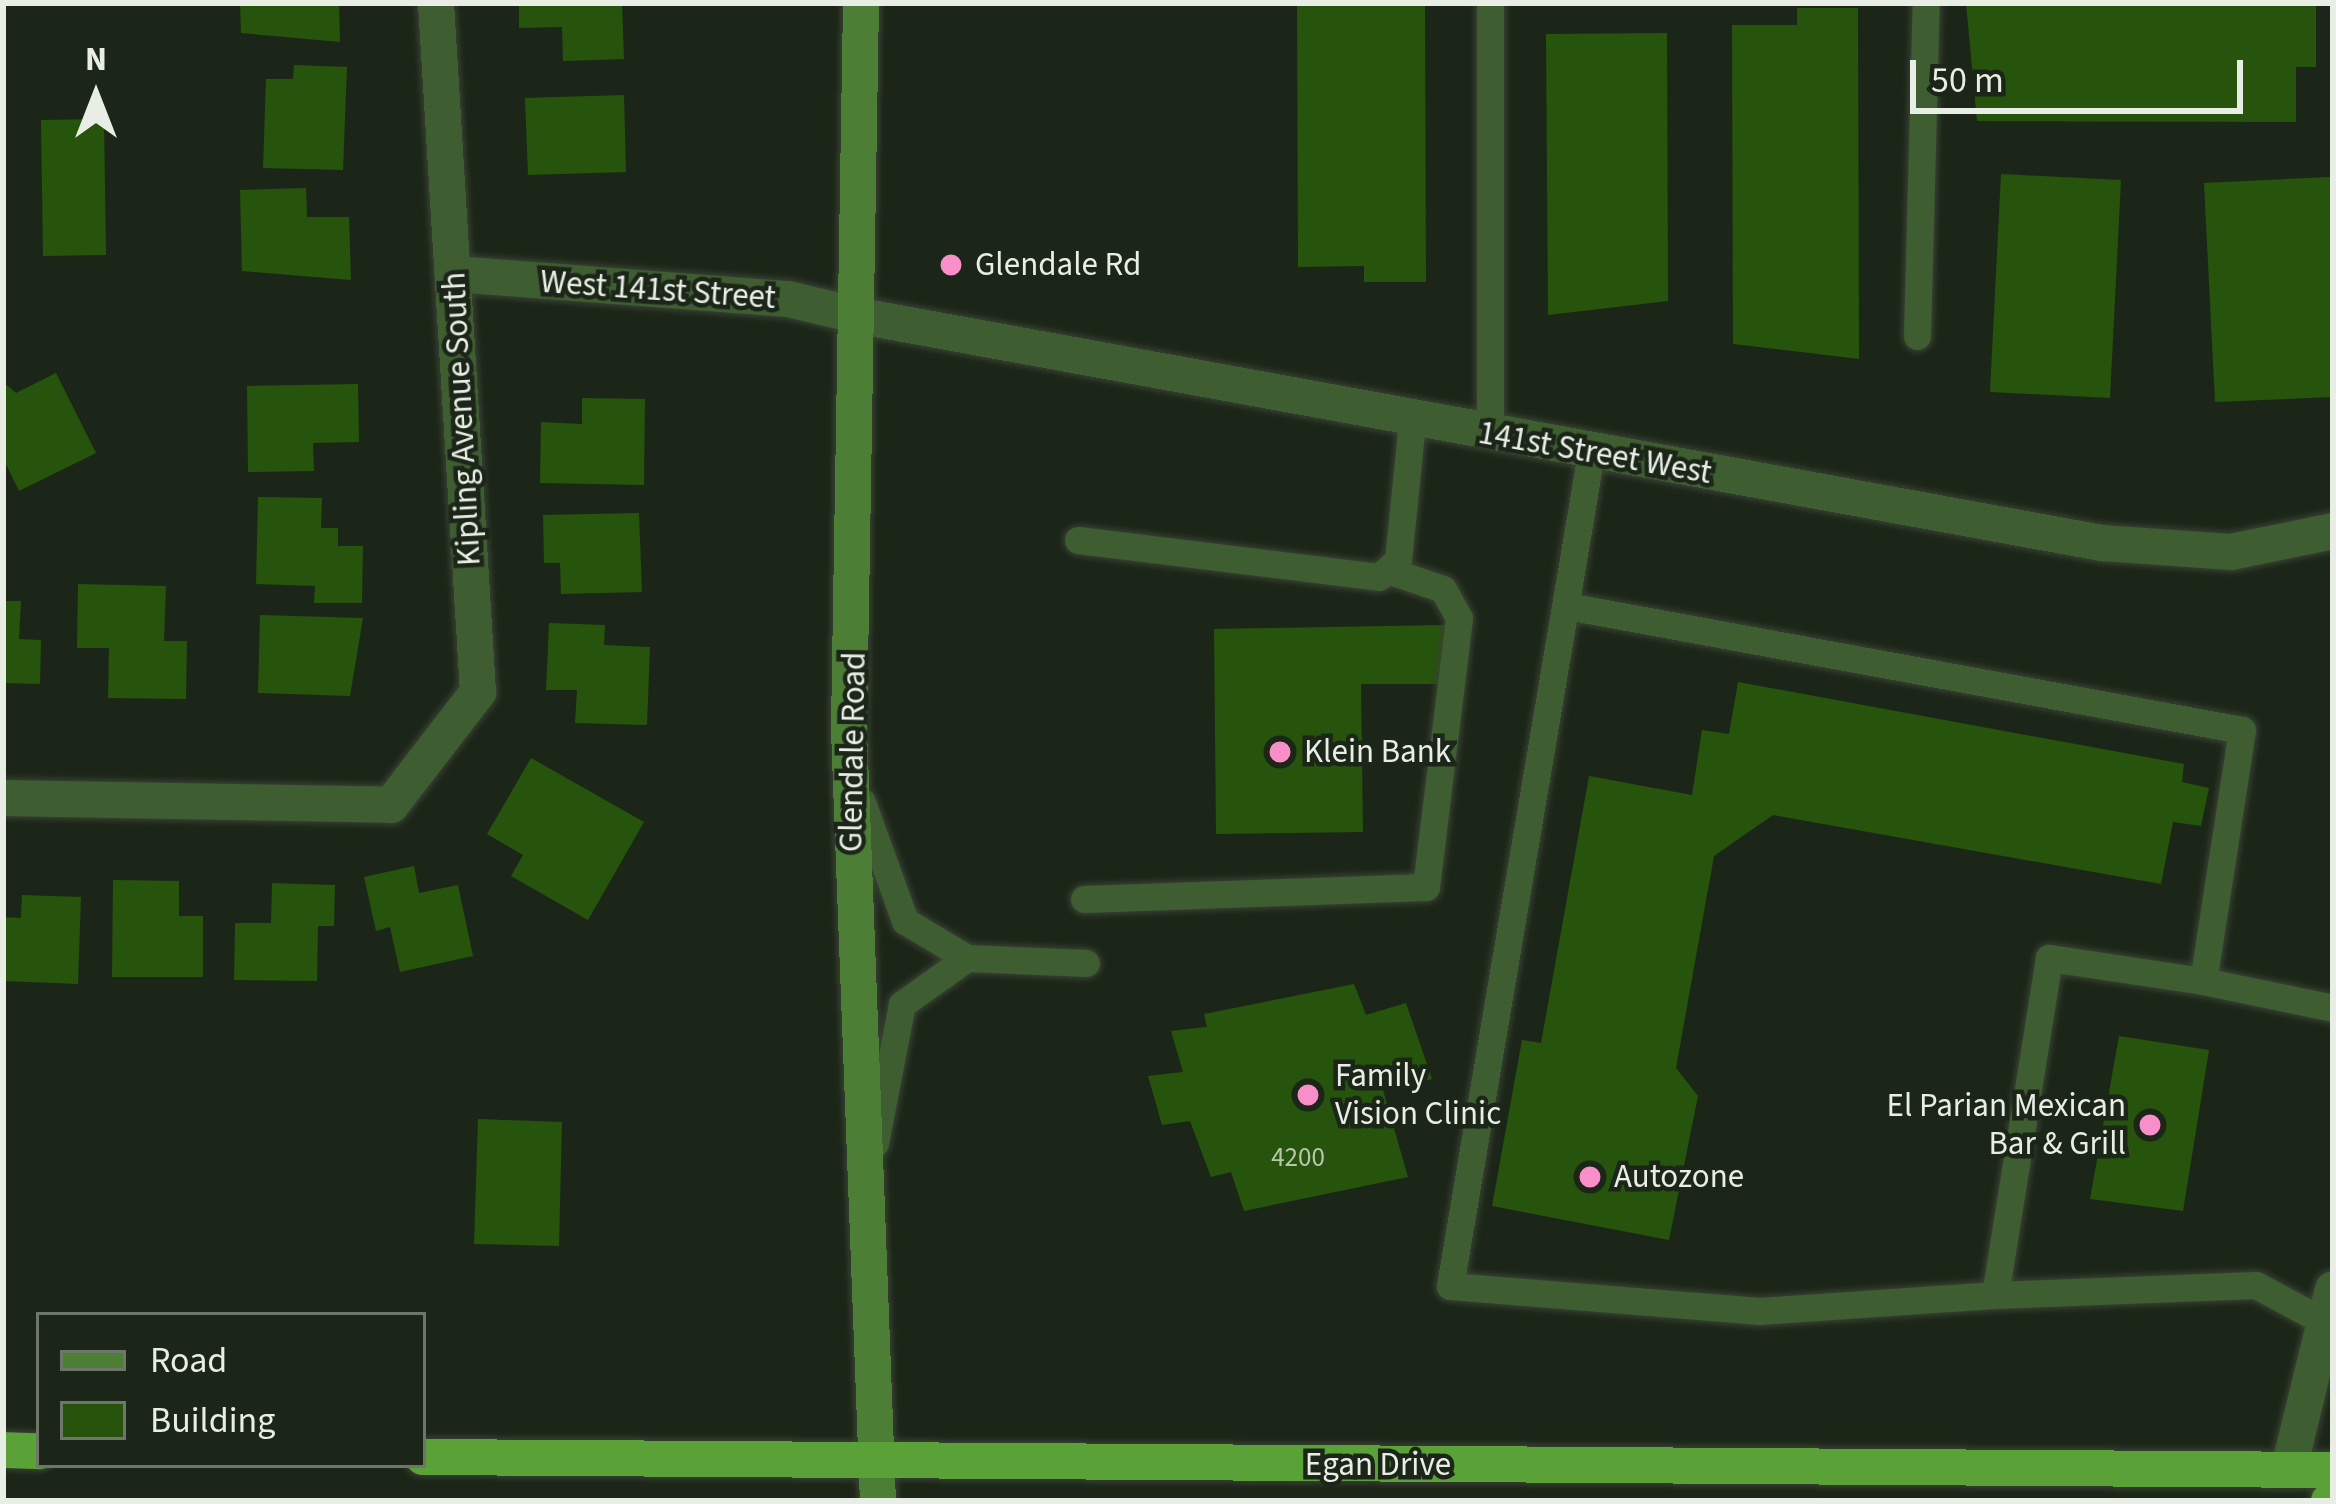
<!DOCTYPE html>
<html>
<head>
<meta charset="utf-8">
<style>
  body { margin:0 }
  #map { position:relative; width:2336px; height:1504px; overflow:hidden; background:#1c2618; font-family:"Source Sans 3",sans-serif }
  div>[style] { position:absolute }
  .building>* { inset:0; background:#26540c }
  .roads { filter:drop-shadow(0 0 3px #394235) drop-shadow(0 0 3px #394235) }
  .service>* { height:27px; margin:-13.5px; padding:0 13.5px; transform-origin:13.5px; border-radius:13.5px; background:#3e5d31 }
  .minor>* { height:36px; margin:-18px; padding:0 18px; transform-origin:18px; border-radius:18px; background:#3e5d31 }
  .tertiary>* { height:36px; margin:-18px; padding:0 18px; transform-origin:18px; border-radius:18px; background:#3e5d31 }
  .secondary>* { height:36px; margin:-18px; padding:0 18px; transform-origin:18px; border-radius:18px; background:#4c7e36 }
  .trunk>* { height:36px; margin:-18px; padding:0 18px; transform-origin:18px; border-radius:18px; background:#5aa237 }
  .dots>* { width:33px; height:33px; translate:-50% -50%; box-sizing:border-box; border:6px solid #1c2618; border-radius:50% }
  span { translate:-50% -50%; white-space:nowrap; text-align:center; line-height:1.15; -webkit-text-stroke:9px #1c2618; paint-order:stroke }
  .number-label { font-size:27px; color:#b8c8af }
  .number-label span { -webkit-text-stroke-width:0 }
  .poi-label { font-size:33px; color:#e8eee5 }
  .left { translate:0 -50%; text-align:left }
  .right { translate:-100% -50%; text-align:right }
  .street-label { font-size:33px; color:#e8eee5 }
  .frame { position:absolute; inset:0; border:6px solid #e8eee5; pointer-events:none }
  .legend { position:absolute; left:36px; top:1312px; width:390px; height:156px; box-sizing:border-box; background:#1c2618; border:3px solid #6e766a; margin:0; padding:15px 21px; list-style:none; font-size:36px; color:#e8eee5 }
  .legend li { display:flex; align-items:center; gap:24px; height:60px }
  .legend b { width:60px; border:3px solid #6e766a }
  .north { position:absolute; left:36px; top:36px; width:120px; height:120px; -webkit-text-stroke:9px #1c2618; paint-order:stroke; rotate:0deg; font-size:33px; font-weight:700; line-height:48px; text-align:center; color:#e8eee5 }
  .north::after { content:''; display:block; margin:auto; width:42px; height:54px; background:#e8eee5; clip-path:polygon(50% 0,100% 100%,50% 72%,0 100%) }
  .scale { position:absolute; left:1910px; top:60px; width:333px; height:54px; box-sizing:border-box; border:6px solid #e8eee5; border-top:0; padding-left:15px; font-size:36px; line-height:42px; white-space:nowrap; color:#e8eee5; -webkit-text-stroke:9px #1c2618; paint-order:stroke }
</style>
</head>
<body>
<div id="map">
  <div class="building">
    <div style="clip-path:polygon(240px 3px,339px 3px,340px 42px,241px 33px)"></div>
    <div style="clip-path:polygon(519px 3px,622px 3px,624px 59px,563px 61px,562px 27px,519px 28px)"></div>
    <div style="clip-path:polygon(1297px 3px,1425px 3px,1426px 282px,1364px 282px,1364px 266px,1298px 267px)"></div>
    <div style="clip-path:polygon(1966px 3px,2316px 3px,2316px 67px,2296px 67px,2296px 122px,1977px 121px)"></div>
    <div style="clip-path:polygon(1797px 8px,1858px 8px,1859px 359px,1733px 344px,1732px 25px,1797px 25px)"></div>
    <div style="clip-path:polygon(1667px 33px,1668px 301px,1548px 315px,1546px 34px)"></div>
    <div style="clip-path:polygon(294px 65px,347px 67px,343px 170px,263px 168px,266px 79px,293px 79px)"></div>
    <div style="clip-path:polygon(624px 95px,626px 172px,528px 175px,525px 98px)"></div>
    <div style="clip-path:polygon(104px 119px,106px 255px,43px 256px,41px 120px)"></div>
    <div style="clip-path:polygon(2001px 174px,2121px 180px,2110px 398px,1990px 392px)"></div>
    <div style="clip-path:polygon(2330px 177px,2333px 397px,2215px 402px,2204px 183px)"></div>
    <div style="clip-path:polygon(306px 188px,307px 217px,349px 217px,351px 280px,242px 271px,240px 190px)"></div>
    <div style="clip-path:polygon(56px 373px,96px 453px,19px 491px,3px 458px,3px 382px,16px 393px)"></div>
    <div style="clip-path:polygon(358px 384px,359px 442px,313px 443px,314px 471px,248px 472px,247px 386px)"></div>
    <div style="clip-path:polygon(582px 398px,645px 399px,644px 485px,540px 483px,541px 422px,582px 424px)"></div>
    <div style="clip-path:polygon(258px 497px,322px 498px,321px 528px,338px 528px,338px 546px,363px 546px,362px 603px,314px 603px,315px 586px,256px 584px)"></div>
    <div style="clip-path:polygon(639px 513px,642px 592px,561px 594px,560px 563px,544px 563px,543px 515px)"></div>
    <div style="clip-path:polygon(78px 584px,166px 586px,164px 641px,187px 641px,186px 699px,108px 698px,109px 648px,77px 648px)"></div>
    <div style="clip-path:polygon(3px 601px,21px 601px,19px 639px,41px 640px,40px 684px,3px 683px)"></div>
    <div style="clip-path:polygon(260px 615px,363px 618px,350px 696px,258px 693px)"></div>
    <div style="clip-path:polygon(549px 623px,605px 625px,604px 645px,650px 647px,647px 725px,575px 723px,577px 690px,546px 690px)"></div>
    <div style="clip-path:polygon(1446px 625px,1449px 684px,1361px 684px,1363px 832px,1216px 834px,1214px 629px)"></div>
    <div style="clip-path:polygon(1738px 682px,2184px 764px,2182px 782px,2209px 788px,2201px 826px,2173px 822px,2161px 884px,1773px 815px,1714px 856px,1676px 1068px,1698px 1096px,1669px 1240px,1492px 1206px,1522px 1040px,1541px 1043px,1589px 776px,1692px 795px,1702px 730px,1729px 734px)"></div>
    <div style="clip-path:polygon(531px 758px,644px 822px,588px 920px,511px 876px,523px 855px,487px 834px)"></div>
    <div style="clip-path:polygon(414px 866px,419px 893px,458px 885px,473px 956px,400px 972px,390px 927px,376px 931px,364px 877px)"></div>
    <div style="clip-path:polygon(113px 880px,179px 881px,179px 916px,203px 916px,203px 977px,112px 977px)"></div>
    <div style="clip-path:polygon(272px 883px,335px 885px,334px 926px,318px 926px,317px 981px,234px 980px,235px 923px,271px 923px)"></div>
    <div style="clip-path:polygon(22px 895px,81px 897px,78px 984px,3px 981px,3px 917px,21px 918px)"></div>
    <div style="clip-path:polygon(1354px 984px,1366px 1015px,1406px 1003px,1432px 1079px,1383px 1090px,1408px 1177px,1244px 1211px,1231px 1172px,1211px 1177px,1190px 1121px,1162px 1125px,1148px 1076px,1183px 1072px,1171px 1031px,1207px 1027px,1204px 1014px)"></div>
    <div style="clip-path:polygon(2119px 1036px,2209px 1050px,2183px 1211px,2090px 1199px)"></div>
    <div style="clip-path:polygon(478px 1119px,562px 1122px,559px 1246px,474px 1244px)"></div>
  </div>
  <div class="roads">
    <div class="service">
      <div style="left:1917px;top:336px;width:333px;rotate:-88.5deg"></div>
      <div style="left:1490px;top:434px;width:431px;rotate:-90deg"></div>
      <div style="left:1078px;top:540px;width:303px;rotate:7deg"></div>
      <div style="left:1379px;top:577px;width:25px;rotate:-42deg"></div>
      <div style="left:1398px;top:560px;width:140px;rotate:-84.2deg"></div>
      <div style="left:1567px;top:606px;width:686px;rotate:10.41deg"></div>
      <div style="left:2242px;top:730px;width:254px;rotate:98.8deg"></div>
      <div style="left:2203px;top:981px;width:156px;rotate:-171.5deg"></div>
      <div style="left:2049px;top:958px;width:341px;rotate:99.1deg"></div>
      <div style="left:1995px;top:1295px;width:236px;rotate:176.1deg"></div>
      <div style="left:1760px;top:1311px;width:311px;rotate:-175.4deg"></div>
      <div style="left:1450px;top:1286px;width:845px;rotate:-80.39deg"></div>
      <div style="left:862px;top:802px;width:127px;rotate:70.1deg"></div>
      <div style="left:905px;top:921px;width:72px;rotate:30.8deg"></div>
      <div style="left:967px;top:958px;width:80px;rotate:144.7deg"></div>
      <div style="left:902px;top:1004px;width:142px;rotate:101deg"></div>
      <div style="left:1084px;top:899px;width:342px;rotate:-2deg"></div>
      <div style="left:1426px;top:887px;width:271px;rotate:-83deg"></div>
      <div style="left:1459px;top:618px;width:33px;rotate:-119deg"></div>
      <div style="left:1443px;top:589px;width:53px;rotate:-161.2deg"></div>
      <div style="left:967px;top:958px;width:119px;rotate:2.4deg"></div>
      <div style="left:2203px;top:981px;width:133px;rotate:11.7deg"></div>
      <div style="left:1995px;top:1295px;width:261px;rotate:-2.2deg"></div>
      <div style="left:2256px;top:1285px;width:72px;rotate:28.4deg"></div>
    </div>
    <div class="minor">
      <div style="left:454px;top:274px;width:335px;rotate:4.3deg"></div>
      <div style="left:788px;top:299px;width:74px;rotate:13.3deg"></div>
      <div style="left:3px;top:798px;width:388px;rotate:1deg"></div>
      <div style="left:391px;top:805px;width:143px;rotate:-52.4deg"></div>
      <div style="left:478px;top:692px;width:690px;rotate:-93.49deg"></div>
    </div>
    <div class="tertiary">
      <div style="left:860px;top:316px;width:1263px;rotate:10.36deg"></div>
      <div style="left:2102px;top:543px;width:129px;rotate:4deg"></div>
      <div style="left:2231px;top:552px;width:104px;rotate:-11.6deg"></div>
      <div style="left:2289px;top:1468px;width:184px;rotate:-76.2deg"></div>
    </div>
    <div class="secondary">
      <div style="left:861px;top:3px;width:727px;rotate:90.95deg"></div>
      <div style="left:849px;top:730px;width:772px;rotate:87.85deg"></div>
    </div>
    <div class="trunk">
      <div style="left:3px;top:1450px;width:36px;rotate:2deg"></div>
      <div style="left:423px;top:1457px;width:1910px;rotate:0.39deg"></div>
      <div style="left:2329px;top:1501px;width:6px;rotate:-45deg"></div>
    </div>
  </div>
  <div class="dots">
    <div style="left:951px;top:265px;background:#f98fc9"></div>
    <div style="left:1280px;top:752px;background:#f98fc9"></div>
    <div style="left:1308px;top:1095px;background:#f98fc9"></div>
    <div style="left:2150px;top:1125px;background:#f98fc9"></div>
    <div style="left:1590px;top:1177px;background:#f98fc9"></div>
  </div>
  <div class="number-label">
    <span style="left:1298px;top:1158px">4200</span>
  </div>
  <div class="poi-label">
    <span class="left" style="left:975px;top:265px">Glendale Rd</span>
    <span class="left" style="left:1304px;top:752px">Klein Bank</span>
    <span class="left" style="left:1335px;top:1095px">Family<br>Vision Clinic</span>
    <span class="right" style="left:2126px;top:1125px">El Parian Mexican<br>Bar &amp; Grill</span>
    <span class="left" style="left:1614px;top:1177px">Autozone</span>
  </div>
  <div class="street-label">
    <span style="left:658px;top:290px;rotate:4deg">West 141st Street</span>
    <span style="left:462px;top:419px;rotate:-93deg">Kipling Avenue South</span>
    <span style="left:1595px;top:453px;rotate:10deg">141st Street West</span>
    <span style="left:853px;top:752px;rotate:-89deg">Glendale Road</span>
    <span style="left:1378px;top:1465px">Egan Drive</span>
  </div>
  <div class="frame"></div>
  <ul class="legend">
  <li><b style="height:15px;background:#4c7e36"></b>Road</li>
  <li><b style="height:33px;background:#26540c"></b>Building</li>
  </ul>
  <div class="north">N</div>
  <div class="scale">50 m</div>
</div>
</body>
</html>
